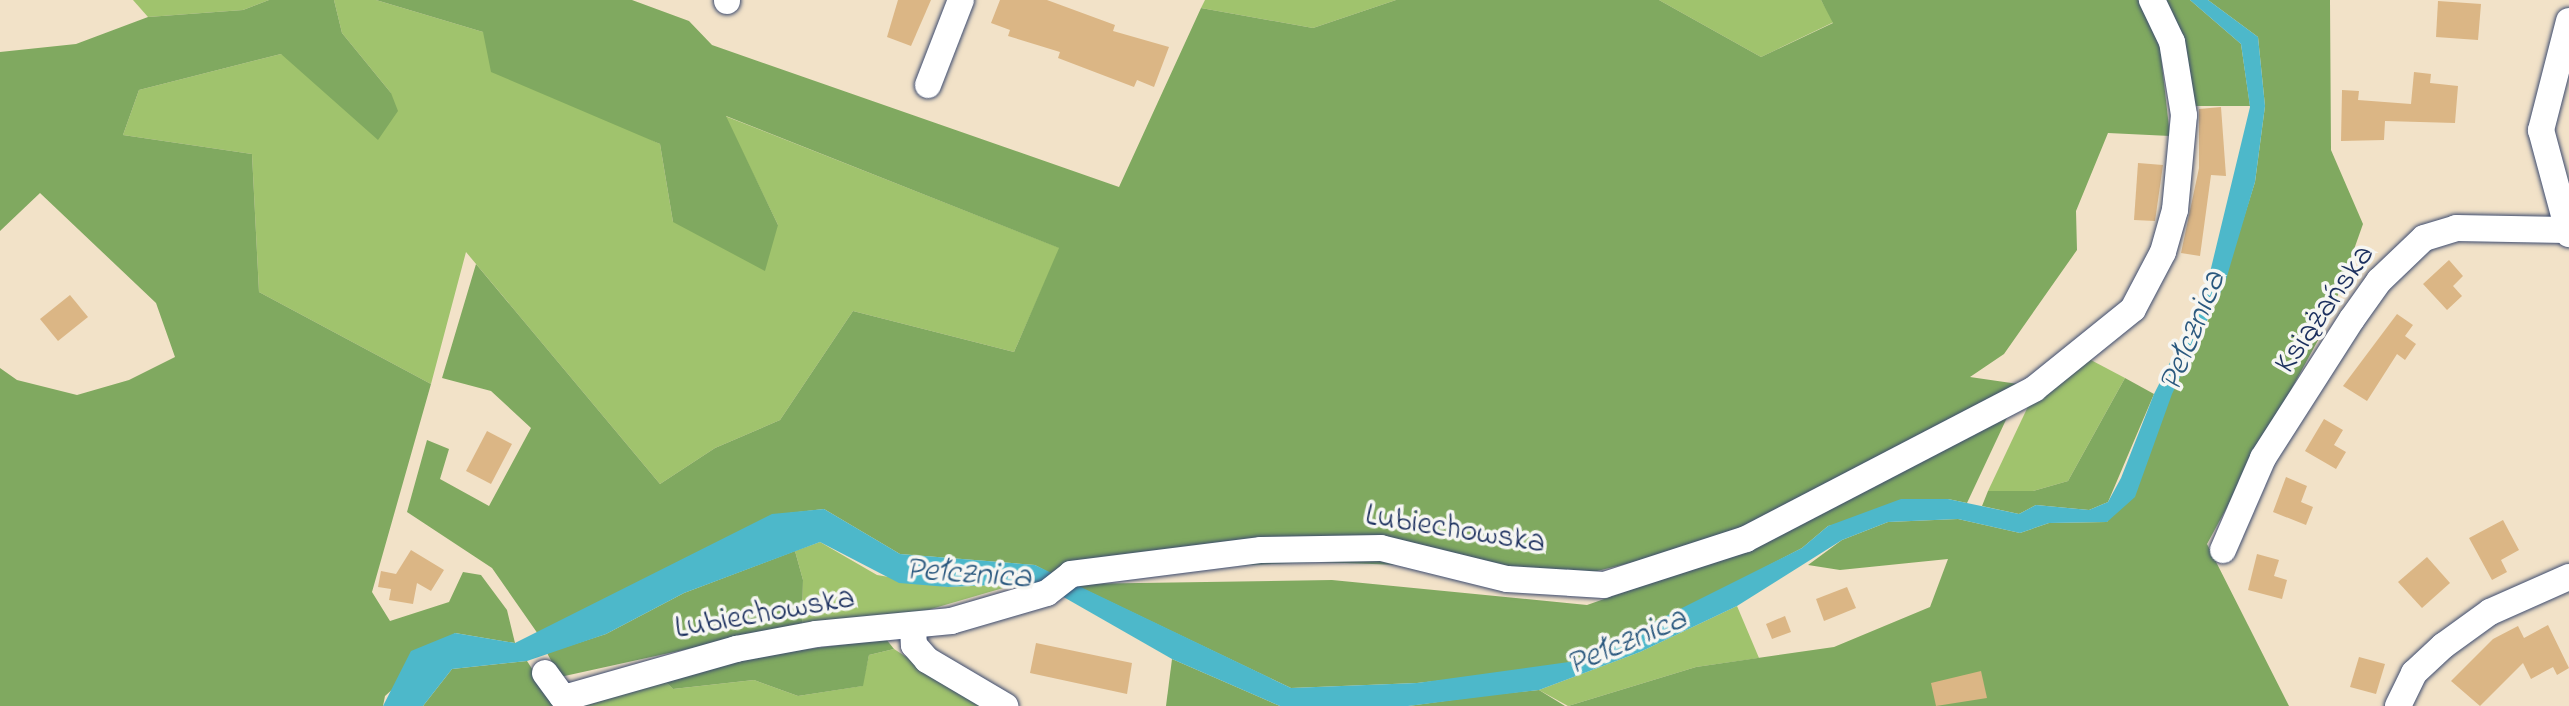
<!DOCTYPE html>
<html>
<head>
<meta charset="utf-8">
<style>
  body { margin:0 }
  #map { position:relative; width:2569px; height:706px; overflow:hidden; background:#f2e2c8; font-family:"Indie Flower",sans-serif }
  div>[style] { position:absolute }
  .green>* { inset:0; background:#a0c36d }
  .forest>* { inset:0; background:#80a960 }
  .water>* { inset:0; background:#4db8ca }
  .building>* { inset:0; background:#dbb685 }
  .roads { filter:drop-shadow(0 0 2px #3b4a6e) drop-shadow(0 0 2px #3b4a6e) }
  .minor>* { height:26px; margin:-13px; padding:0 13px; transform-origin:13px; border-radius:13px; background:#fff }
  span { translate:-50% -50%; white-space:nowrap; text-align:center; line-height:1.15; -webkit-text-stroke:7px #f6f6f2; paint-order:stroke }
  .street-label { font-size:32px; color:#1b2f5e }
  .water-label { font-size:34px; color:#2a587e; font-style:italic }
</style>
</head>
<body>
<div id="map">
  <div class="green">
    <div style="clip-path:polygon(133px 0,269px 0,243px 10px,148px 17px)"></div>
    <div style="clip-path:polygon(334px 0,376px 0,483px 32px,596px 113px,660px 144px,673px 222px,778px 225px,725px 116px,1060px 248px,1014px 352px,853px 311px,780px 420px,715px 448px,660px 484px,466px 252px,431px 384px,259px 292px,252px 154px,123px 135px,139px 90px,281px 54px,391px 93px,342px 33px)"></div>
    <div style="clip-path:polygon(1205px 0,1396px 0,1313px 28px,1201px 8px)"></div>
    <div style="clip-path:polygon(1659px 0,1821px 0,1834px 22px,1761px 57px)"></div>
    <div style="clip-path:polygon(2089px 359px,2125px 378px,2068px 481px,2033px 491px,1988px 491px,2032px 398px)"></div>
    <div style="clip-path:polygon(820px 542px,877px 575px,948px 587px,1017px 584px,890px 621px,802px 624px,803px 580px,795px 551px)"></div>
    <div style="clip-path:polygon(1737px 606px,1759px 658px,1696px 667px,1568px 706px,1539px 690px,1640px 652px)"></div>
    <div style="clip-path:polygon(894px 649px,982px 706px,567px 706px,662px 678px,673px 689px,754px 680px,798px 696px,862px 686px,869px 655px)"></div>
  </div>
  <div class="forest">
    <div style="clip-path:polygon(269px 0,334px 0,342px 33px,391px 93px,398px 111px,378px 140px,281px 54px,139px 90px,123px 135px,252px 154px,259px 292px,431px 384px,372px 592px,390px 621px,449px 602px,463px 572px,481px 575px,507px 610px,515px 643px,455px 633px,385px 696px,383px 706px,0 706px,0 368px,17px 380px,77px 395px,129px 380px,175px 357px,156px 303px,40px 193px,0 231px,0 52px,76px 44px,148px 17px,243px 10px)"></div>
    <div style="clip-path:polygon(376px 0,632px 0,689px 21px,712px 45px,1119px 187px,1201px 8px,1313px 28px,1396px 0,1659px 0,1761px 57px,1833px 23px,1821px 0,2140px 0,2160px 47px,2170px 136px,2108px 133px,2076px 211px,2077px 250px,2004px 354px,1970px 377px,2025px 385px,1738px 531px,1679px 551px,1593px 572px,1316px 562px,1052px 574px,1035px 565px,900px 554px,824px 509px,772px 515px,538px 634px,492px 568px,407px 512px,427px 440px,449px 449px,440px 479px,489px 506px,531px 428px,491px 391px,442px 378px,476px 264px,660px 484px,715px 448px,780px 420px,853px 311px,1014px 352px,1059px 248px,726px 116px,778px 225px,765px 271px,673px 222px,660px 144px,491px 72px,483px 32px)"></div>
    <div style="clip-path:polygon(2165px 0,2190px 0,2241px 44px,2250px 106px,2192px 106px,2184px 37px)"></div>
    <div style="clip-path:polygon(2208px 0,2330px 0,2331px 150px,2363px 224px,2329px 320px,2207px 544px,2289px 706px,1568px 706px,1696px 667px,1834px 647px,1930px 607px,1948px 559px,1840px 570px,1808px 565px,1842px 540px,1888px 522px,1958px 519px,2020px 533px,2049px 523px,2107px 522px,2218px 300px,2255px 182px,2265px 106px,2258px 37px)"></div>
    <div style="clip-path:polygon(2125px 378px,2154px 394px,2108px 502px,2089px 510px,2036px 505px,2019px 514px,1982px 506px,1988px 491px,2033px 491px,2068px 481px)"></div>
    <div style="clip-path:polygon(2012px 407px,1967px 503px,1948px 499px,1828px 526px,1802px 548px,1646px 629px,1576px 661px,1529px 671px,1417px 683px,1291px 688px,1073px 584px,1332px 580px,1587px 605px,1747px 549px)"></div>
    <div style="clip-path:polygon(795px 551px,803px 580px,802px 624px,560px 677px,547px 653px,606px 634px,684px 593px)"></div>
    <div style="clip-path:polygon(886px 639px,894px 649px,869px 655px,863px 686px,798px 696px,754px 680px,673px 689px,662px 678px,738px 658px)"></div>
    <div style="clip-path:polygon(1172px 659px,1280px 706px,1166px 706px)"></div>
    <div style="clip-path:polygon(527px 661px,556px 706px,423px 706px,452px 669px)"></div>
    <div style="clip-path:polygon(1539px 690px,1565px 706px,1408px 706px,1489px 695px)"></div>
  </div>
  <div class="water">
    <div style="clip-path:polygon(2190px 0,2208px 0,2258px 37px,2265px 106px,2255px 182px,2225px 283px,2172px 394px,2135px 497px,2107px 522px,2049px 523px,2020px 533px,1958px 519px,1888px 522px,1842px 540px,1737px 606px,1640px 652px,1539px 690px,1408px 706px,1280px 706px,1172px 659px,1060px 595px,1017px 584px,948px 587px,899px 583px,820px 542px,684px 593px,606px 634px,527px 661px,452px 669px,423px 706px,383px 706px,411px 651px,455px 633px,515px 643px,772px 514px,824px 509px,900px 554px,1035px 565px,1291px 688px,1417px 683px,1576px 661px,1802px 548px,1828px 526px,1901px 499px,1948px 499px,2019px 514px,2036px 505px,2089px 510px,2108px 502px,2121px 478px,2154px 394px,2205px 293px,2250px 107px,2241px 44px)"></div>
  </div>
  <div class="building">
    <div style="clip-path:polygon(898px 0,931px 0,911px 46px,887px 37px)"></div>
    <div style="clip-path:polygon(1000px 0,1047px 0,1115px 25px,1113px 31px,1169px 47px,1154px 87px,1137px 80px,1134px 87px,1058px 58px,1060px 52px,1008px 36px,1010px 30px,991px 23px)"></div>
    <div style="clip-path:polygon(2438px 1px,2481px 4px,2478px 40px,2436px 37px)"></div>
    <div style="clip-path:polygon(2414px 72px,2431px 74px,2430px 83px,2458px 86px,2455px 123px,2385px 121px,2384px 140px,2341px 141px,2342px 90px,2359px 91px,2358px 100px,2411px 104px)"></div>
    <div style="clip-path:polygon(2221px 107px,2226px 176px,2211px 175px,2200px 256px,2181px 253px,2199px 168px,2199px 109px)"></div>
    <div style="clip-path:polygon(2138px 163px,2163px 165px,2155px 221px,2134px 220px)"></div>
    <div style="clip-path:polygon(2449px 260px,2463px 276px,2453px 286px,2462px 296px,2447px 310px,2423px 284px)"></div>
    <div style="clip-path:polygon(70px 295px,88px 317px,58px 341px,40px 319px)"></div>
    <div style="clip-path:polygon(2397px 314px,2413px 325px,2405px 336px,2416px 344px,2405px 360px,2397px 354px,2367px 401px,2343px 386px)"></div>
    <div style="clip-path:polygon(2324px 419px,2343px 430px,2334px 445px,2346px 452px,2336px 469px,2305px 451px)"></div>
    <div style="clip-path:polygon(487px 431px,512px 444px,491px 484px,466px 471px)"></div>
    <div style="clip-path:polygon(2286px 477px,2307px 486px,2301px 502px,2313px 507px,2306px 525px,2273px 512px)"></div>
    <div style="clip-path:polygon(2503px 520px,2519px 550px,2501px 560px,2507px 572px,2492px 580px,2469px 538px)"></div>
    <div style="clip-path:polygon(411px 550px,444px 570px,431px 591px,417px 583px,413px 604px,389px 600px,391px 589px,378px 587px,381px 571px,396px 574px)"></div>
    <div style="clip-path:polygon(2257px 554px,2279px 560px,2274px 576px,2287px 580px,2282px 599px,2248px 590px)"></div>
    <div style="clip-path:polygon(2427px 557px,2450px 583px,2422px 608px,2398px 582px)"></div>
    <div style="clip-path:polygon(1847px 587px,1856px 608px,1824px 621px,1816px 599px)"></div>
    <div style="clip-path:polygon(1785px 616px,1791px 632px,1772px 639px,1766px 624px)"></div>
    <div style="clip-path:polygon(2548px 625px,2569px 668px,2557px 675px,2553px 667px,2531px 679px,2523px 663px,2480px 706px,2451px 681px,2493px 639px,2518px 626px,2524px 638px)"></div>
    <div style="clip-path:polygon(1036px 643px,1132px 663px,1127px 694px,1030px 673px)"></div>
    <div style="clip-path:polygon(2359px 657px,2385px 664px,2376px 694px,2350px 687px)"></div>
    <div style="clip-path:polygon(1981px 671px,1987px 698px,1936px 706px,1931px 683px)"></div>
  </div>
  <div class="roads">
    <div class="minor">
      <div style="left:727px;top:1px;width:1px;rotate:-90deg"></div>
      <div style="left:2569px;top:21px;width:113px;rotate:104.4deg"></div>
      <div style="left:2541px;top:130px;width:108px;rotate:74.9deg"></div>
      <div style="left:928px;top:85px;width:91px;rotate:-68.8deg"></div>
      <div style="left:2223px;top:550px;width:100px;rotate:-66.5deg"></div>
      <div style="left:2263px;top:458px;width:165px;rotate:-57.4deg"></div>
      <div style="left:2352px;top:319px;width:47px;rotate:-54.6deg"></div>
      <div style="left:2379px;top:281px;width:62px;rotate:-43.7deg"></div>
      <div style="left:2424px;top:238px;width:34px;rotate:-17deg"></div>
      <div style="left:2456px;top:228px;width:110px;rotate:1deg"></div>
      <div style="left:913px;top:628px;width:17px;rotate:87deg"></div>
      <div style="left:914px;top:645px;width:20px;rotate:49deg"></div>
      <div style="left:927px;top:660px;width:91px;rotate:30.5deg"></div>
      <div style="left:545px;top:673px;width:29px;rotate:54deg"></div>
      <div style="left:562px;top:696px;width:9px"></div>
      <div style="left:571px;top:696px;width:172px;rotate:-15.9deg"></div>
      <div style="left:736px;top:649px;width:81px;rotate:-10.6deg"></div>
      <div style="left:816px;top:634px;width:136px;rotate:-5.5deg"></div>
      <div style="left:951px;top:621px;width:100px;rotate:-16.3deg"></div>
      <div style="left:1047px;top:593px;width:31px;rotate:-38deg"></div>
      <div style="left:1071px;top:574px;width:192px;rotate:-7.2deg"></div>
      <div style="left:1261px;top:550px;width:120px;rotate:-1deg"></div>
      <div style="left:1381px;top:548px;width:130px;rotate:13.8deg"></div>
      <div style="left:1507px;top:579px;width:97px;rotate:3.5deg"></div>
      <div style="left:1604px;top:585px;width:149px;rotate:-17.9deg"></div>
      <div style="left:1746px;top:539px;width:325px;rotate:-27.5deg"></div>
      <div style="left:2034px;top:389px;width:127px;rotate:-38.9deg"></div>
      <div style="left:2133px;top:309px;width:64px;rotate:-62.2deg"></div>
      <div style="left:2163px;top:252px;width:44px;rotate:-74.1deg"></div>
      <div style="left:2175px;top:210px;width:95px;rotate:-84.6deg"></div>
      <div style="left:2184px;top:115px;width:74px;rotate:-99.3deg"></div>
      <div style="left:2172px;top:42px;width:47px;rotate:-115.5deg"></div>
      <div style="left:2398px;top:706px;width:37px;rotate:-64deg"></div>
      <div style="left:2414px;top:673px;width:40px;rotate:-43deg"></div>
      <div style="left:2443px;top:646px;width:58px;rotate:-35.9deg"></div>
      <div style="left:2490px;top:612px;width:86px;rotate:-23.9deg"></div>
    </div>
  </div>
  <div class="street-label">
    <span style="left:2326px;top:310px;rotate:-55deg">Książańska</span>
    <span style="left:1455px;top:531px;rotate:9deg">Lubiechowska</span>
    <span style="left:765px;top:615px;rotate:-10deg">Lubiechowska</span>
  </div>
  <div class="water-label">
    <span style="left:2194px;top:332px;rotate:-68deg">Pełcznica</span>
    <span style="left:968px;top:575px;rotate:4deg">Pełcznica</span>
    <span style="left:1627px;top:643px;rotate:-23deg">Pełcznica</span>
  </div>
</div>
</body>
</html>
